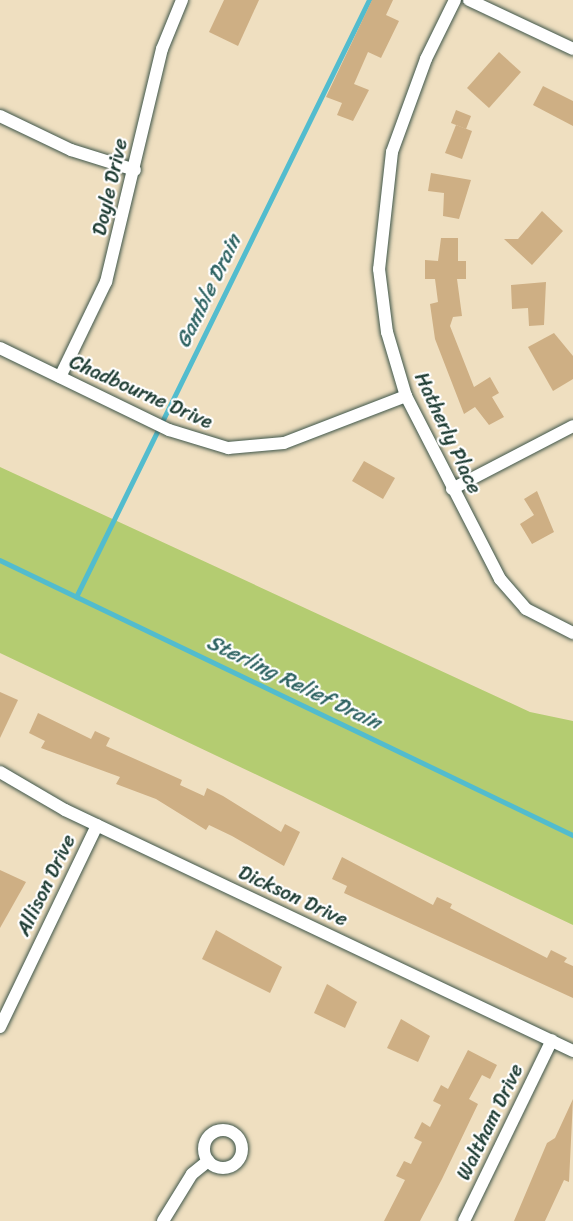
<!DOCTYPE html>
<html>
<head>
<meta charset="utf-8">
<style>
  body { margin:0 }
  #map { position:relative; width:573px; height:1221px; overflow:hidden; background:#efdfc0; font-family:Sriracha,sans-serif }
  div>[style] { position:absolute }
  .green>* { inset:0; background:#b4cc71 }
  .stream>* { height:4.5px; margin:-2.25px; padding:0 2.25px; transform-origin:2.25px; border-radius:2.25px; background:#52bcce }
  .building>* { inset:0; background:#ceaf84 }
  .roads { filter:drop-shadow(0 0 2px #3e5549) drop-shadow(0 0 2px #3e5549) }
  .minor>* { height:12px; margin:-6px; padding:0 6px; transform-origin:6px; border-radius:6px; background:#fff }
  .minor>.ring { margin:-6px; padding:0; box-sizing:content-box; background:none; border:12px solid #fff; border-radius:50% }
  span { translate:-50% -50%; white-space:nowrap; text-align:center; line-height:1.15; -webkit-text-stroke:4.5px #fff; paint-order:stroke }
  .street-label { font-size:20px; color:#1f3d34 }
  .water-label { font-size:21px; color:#2e6362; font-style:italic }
</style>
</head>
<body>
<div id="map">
  <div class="green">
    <div style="clip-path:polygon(0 467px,530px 712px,573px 721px,573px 925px,0 653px)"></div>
  </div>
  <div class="stream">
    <div style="left:0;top:560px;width:636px;rotate:25.64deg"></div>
    <div style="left:76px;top:597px;width:665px;rotate:-63.86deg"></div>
  </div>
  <div class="building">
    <div style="clip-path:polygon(224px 0,259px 0,238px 46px,209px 32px)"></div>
    <div style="clip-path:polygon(372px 0,393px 0,386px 15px,399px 21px,381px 58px,368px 52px,354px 84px,369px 90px,353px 121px,337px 115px,342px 103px,326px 97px)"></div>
    <div style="clip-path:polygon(499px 52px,521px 72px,489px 108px,467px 88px)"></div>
    <div style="clip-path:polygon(543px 86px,573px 101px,573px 126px,533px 105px)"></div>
    <div style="clip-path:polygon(456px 110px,471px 116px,466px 129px,451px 123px)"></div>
    <div style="clip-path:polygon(456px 125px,472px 131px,462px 159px,445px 153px)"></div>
    <div style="clip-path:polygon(431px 173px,471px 180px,459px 219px,443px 216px,444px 193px,428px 191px)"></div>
    <div style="clip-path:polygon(542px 211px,563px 231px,532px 265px,504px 239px,518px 239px)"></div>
    <div style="clip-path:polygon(441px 238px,458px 238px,458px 261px,466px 261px,466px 279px,457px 279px,462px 316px,453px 317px,450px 326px,474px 387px,490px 377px,499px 393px,492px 397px,504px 417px,489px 425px,475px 407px,464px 414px,435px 339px,430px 304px,438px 302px,435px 279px,425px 279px,425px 260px,438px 261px)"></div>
    <div style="clip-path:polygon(546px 282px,544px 325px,529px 326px,528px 308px,512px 309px,511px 285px)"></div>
    <div style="clip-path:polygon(554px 333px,573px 356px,573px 379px,553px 391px,528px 347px)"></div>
    <div style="clip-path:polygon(364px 461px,395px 478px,383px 499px,352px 481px)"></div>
    <div style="clip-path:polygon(537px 491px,554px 532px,532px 544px,520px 524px,534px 515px,524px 499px)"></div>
    <div style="clip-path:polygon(0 692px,18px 700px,0 738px)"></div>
    <div style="clip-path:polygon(38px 713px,91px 739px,95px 731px,110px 738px,106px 746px,182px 780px,180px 785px,204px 796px,207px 788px,223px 796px,281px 832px,285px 824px,300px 832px,284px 866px,232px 836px,209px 825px,206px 830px,156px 799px,116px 784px,120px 777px,41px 748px,45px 741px,29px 733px)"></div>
    <div style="clip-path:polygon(342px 857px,433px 905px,437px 897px,452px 904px,450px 908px,547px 958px,551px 950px,567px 958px,564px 962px,573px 966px,573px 998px,344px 893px,347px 886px,332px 879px)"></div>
    <div style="clip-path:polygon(0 870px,26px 882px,0 928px)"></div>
    <div style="clip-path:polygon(216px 930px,282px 967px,270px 993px,202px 959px)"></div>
    <div style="clip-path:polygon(327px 984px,357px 1002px,345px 1028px,314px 1013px)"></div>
    <div style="clip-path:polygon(401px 1019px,430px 1036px,418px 1062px,387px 1048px)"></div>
    <div style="clip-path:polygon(468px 1050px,497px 1065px,490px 1079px,482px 1075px,469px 1099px,478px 1104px,442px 1179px,420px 1221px,384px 1221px,405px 1180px,396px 1176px,404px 1161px,411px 1164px,422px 1142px,414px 1138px,422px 1122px,430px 1127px,441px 1105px,433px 1101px,441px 1085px,448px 1089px)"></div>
    <div style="clip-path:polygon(573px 1099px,569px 1182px,564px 1180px,545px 1221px,514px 1221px,547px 1143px,555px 1138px)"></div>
  </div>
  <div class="roads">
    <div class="minor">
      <div style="left:455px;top:0;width:66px;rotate:116.2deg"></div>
      <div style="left:426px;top:59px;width:99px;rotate:110.1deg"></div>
      <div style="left:392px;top:152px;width:118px;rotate:96.3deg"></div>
      <div style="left:379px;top:269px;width:64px;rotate:82.8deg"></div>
      <div style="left:387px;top:332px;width:67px;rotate:73.5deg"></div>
      <div style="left:406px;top:396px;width:206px;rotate:62.8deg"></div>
      <div style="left:500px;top:579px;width:40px;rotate:49deg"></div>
      <div style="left:526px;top:609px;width:53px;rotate:27.1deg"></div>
      <div style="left:469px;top:0;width:115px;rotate:25.2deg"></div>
      <div style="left:0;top:116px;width:79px;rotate:25.6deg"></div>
      <div style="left:71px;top:150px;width:67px;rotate:17.4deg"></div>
      <div style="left:0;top:348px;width:188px;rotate:25.9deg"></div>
      <div style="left:169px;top:430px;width:62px;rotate:17deg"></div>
      <div style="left:228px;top:448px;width:56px;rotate:-5.1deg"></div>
      <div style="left:284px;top:443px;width:131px;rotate:-21.1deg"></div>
      <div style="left:60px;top:377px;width:106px;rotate:-64.2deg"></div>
      <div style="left:106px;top:282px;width:240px;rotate:-76.5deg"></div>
      <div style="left:162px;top:49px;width:53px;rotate:-67.8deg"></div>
      <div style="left:452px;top:489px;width:136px;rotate:-27.5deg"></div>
      <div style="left:0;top:772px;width:75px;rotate:30.3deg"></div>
      <div style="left:65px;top:810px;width:562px;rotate:25.38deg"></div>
      <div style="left:0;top:1027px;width:224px;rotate:-64.3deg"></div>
      <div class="ring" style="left:204px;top:1130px;width:26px;height:26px"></div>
      <div style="left:163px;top:1221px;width:55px;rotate:-58.3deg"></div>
      <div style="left:192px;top:1174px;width:21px;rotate:-39deg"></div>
      <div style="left:464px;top:1221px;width:201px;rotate:-64.1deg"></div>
    </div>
  </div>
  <div class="street-label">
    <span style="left:110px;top:187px;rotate:-77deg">Doyle Drive</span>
    <span style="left:141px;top:392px;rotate:24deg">Chadbourne Drive</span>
    <span style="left:448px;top:433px;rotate:65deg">Hatherly Place</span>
    <span style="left:46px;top:885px;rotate:-64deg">Allison Drive</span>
    <span style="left:293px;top:896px;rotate:25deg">Dickson Drive</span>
    <span style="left:490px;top:1122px;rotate:-64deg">Waltham Drive</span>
  </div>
  <div class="water-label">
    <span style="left:208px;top:291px;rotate:-64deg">Gamble Drain</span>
    <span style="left:294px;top:682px;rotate:26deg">Sterling Relief Drain</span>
  </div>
</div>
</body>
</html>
